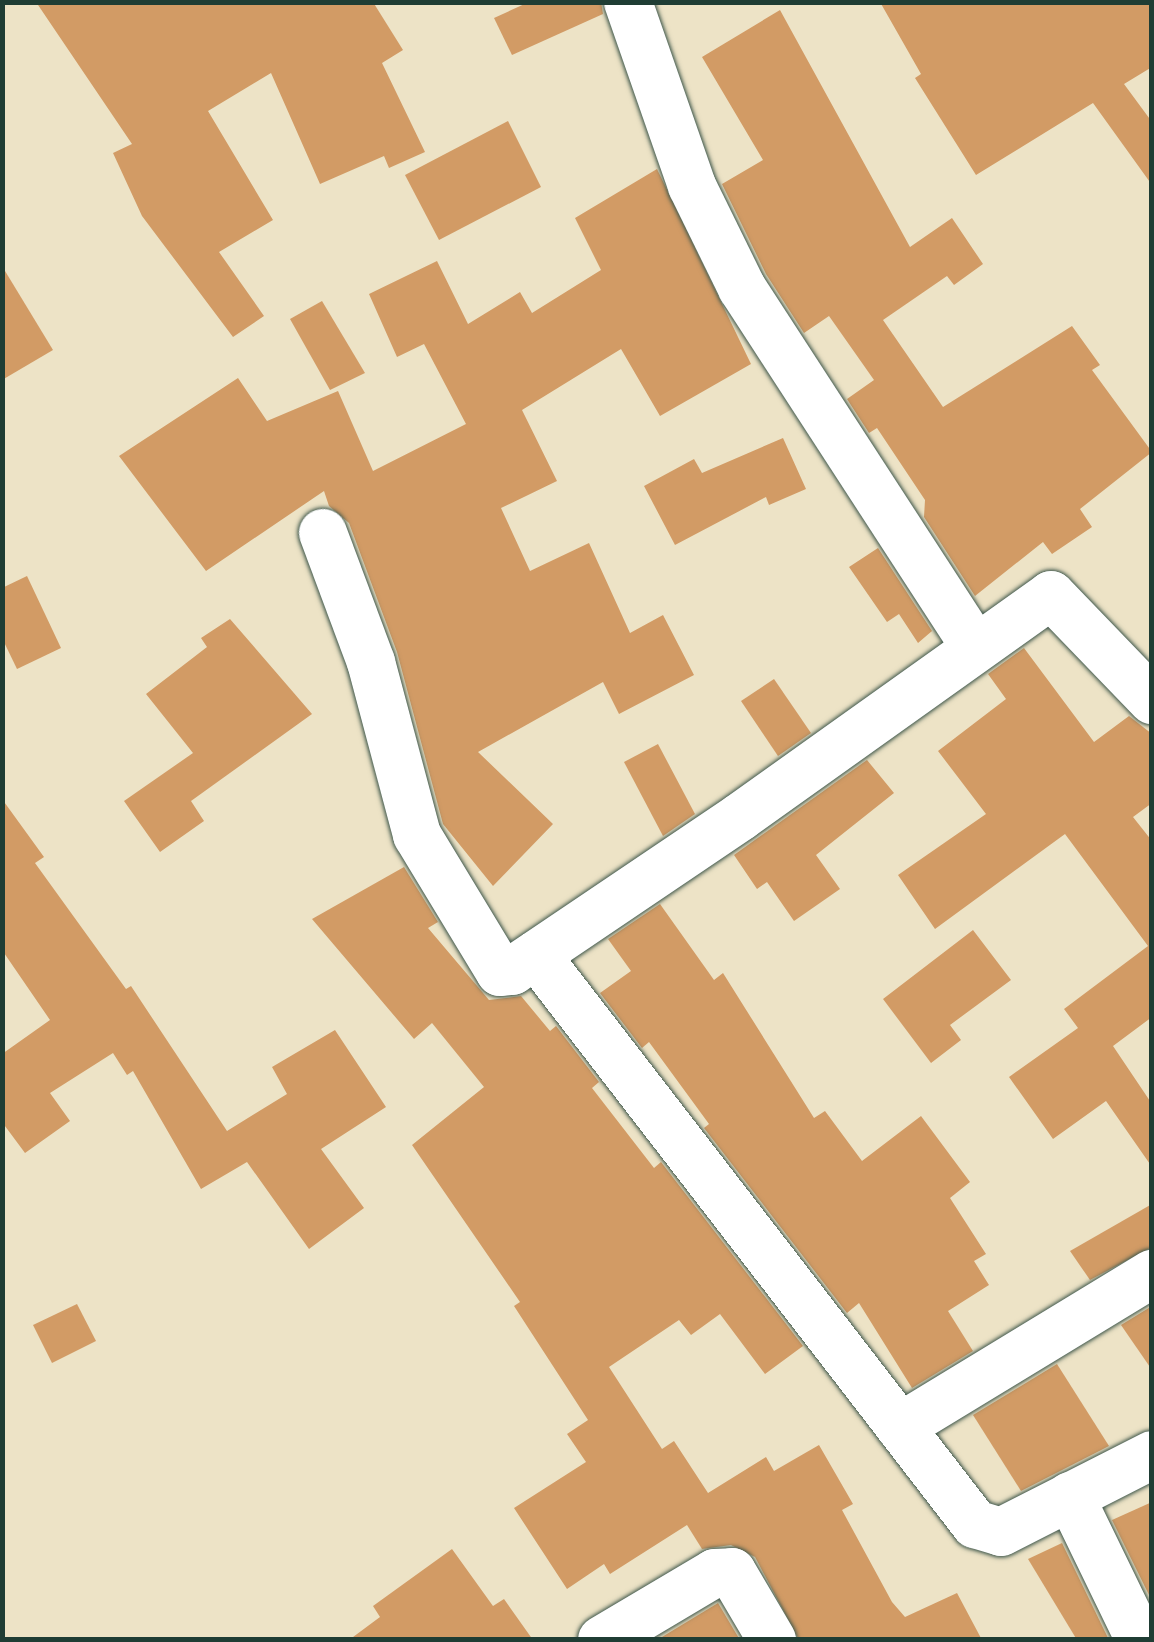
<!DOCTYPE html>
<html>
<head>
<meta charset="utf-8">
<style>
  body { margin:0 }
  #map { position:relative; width:1154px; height:1642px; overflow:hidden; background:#ede3c6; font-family:Cardo,serif }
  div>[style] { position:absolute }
  .building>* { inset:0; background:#d29b65 }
  .roads { filter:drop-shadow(0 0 2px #3e564a) drop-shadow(0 0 2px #3e564a) }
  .minor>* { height:48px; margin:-24px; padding:0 24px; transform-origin:24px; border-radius:24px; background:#fff }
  span { translate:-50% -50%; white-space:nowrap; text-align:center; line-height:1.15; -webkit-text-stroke:8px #f6f6f2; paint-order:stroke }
  .frame { position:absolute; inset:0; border:5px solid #1f3d34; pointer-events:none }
</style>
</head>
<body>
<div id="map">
  <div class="building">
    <div style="clip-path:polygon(36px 2px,373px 2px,403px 50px,382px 63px,425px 152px,389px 168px,384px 156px,320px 184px,271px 73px,208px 111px,273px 220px,219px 252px,264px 316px,233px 337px,142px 216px,113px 153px,132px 144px)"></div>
    <div style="clip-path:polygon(529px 2px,601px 2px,603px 14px,512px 55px,494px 18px)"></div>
    <div style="clip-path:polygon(880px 2px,1152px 2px,1152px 67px,1124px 84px,1152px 122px,1152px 185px,1093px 103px,976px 175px,915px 78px,921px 74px)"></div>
    <div style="clip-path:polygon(780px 10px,910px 247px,952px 218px,983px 264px,954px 285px,947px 276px,883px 320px,943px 407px,1072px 326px,1100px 365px,1092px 370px,1152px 452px,1080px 509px,1092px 527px,1052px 554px,1043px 542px,975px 596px,924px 517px,925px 500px,877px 428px,869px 433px,847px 399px,874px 380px,829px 316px,804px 333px,766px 274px,722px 184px,763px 160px,702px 57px)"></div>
    <div style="clip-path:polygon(508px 121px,541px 187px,439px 240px,405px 175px)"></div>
    <div style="clip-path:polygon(657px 169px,751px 364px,660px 416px,621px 349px,522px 410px,557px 481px,501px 508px,530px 571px,589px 543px,630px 633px,663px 615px,694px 675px,619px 714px,603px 682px,478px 752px,553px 824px,493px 886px,443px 824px,397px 652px,349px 523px,329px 506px,324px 491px,206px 571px,119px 456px,238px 378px,267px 421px,338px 391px,373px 471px,466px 424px,424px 344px,397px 357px,369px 294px,437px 261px,468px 324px,520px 292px,532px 313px,601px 270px,575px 218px)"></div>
    <div style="clip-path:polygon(2px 266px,53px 350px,2px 380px)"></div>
    <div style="clip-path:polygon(322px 301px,365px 373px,330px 390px,290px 319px)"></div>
    <div style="clip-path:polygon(783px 438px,806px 489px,769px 505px,766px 497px,675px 545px,644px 486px,694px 459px,702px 473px)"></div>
    <div style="clip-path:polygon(878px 548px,932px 631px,918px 643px,899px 614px,887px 622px,849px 567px)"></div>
    <div style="clip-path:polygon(27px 576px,61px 648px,17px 669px,2px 638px,2px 588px)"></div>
    <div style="clip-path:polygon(230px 619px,312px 714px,191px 801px,204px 821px,160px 852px,124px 801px,193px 753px,146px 694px,207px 647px,201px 638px)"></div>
    <div style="clip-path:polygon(1024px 648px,1094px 742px,1129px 716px,1152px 734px,1152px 803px,1133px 817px,1152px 841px,1152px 1017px,1113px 1046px,1152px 1104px,1152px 1167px,1106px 1101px,1053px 1139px,1009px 1077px,1078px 1028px,1064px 1009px,1148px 946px,1065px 834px,935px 929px,898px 875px,986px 814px,938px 751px,1006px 699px,988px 674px)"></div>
    <div style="clip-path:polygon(774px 679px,811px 733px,778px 756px,741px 701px)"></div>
    <div style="clip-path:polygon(658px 744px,695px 814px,663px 836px,624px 762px)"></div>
    <div style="clip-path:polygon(867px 760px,894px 793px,816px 855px,840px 889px,794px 921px,767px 882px,757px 889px,734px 855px)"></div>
    <div style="clip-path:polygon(2px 799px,44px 857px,35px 863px,126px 989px,131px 986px,227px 1131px,287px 1094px,272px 1067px,335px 1030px,386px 1107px,321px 1149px,364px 1208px,309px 1249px,247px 1162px,201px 1189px,133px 1071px,127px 1075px,113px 1053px,50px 1093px,70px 1121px,25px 1153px,2px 1122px,2px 1054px,50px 1020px,2px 950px)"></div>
    <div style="clip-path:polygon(404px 867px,438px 922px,428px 928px,489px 1000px,521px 996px,550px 1031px,556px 1026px,599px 1082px,592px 1088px,654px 1168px,661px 1162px,803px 1346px,765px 1374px,720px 1314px,691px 1335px,679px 1320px,609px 1367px,662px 1449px,674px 1441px,708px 1493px,766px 1457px,774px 1471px,819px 1445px,853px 1504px,842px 1510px,892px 1602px,905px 1617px,957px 1593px,982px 1640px,799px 1640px,755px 1557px,731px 1545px,702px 1549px,687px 1525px,610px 1574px,604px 1564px,567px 1589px,514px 1508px,586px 1462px,567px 1434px,588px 1420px,514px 1306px,520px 1302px,412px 1145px,484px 1087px,432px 1023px,414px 1039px,312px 919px)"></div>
    <div style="clip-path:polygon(660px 904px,714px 980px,723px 973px,814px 1118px,825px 1111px,862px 1161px,921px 1116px,970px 1182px,950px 1198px,986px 1254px,974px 1261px,989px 1285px,948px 1311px,973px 1351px,912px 1388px,859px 1303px,847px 1313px,704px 1128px,709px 1124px,649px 1042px,642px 1048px,600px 993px,631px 971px,608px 939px)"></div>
    <div style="clip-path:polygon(973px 930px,1011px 980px,950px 1025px,961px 1040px,931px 1063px,883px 999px)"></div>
    <div style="clip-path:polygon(1152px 1204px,1152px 1247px,1090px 1280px,1070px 1251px)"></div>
    <div style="clip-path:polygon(77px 1304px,96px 1341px,52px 1363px,33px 1325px)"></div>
    <div style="clip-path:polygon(1152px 1306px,1152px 1370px,1121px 1325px)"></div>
    <div style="clip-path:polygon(1057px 1364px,1109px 1446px,1021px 1491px,973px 1415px)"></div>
    <div style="clip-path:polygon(1152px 1502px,1152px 1601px,1112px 1520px)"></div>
    <div style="clip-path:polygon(1062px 1543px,1109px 1640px,1077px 1640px,1028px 1559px)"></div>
    <div style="clip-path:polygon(452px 1549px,493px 1606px,504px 1599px,533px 1640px,349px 1640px,380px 1617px,373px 1606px)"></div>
    <div style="clip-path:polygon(718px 1603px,740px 1640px,657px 1640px)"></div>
  </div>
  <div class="roads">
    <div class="minor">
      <div style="left:628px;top:2px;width:195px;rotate:70.8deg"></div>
      <div style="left:692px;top:186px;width:114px;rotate:63.9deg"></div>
      <div style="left:742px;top:288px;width:429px;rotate:57deg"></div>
      <div style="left:323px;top:533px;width:138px;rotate:69.6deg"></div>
      <div style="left:371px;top:662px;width:179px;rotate:75.1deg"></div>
      <div style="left:417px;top:835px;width:160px;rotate:58.8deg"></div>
      <div style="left:500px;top:972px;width:12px;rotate:-5deg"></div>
      <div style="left:512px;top:971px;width:275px;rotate:-34deg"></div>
      <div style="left:740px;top:817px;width:382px;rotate:-35.5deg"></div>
      <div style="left:1051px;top:595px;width:146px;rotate:46.1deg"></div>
      <div style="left:536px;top:955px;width:719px;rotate:52.35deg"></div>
      <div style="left:975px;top:1524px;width:27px;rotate:17deg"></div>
      <div style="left:1001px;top:1532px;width:169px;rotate:-27deg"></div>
      <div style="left:900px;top:1427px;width:295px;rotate:-31.3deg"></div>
      <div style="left:1070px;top:1496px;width:160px;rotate:64.1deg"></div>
      <div style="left:602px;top:1640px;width:131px;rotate:-30.7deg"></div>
      <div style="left:715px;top:1573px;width:17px;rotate:-3deg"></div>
      <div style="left:732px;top:1572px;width:79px;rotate:59.5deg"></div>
    </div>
  </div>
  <div class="frame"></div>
</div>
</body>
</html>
